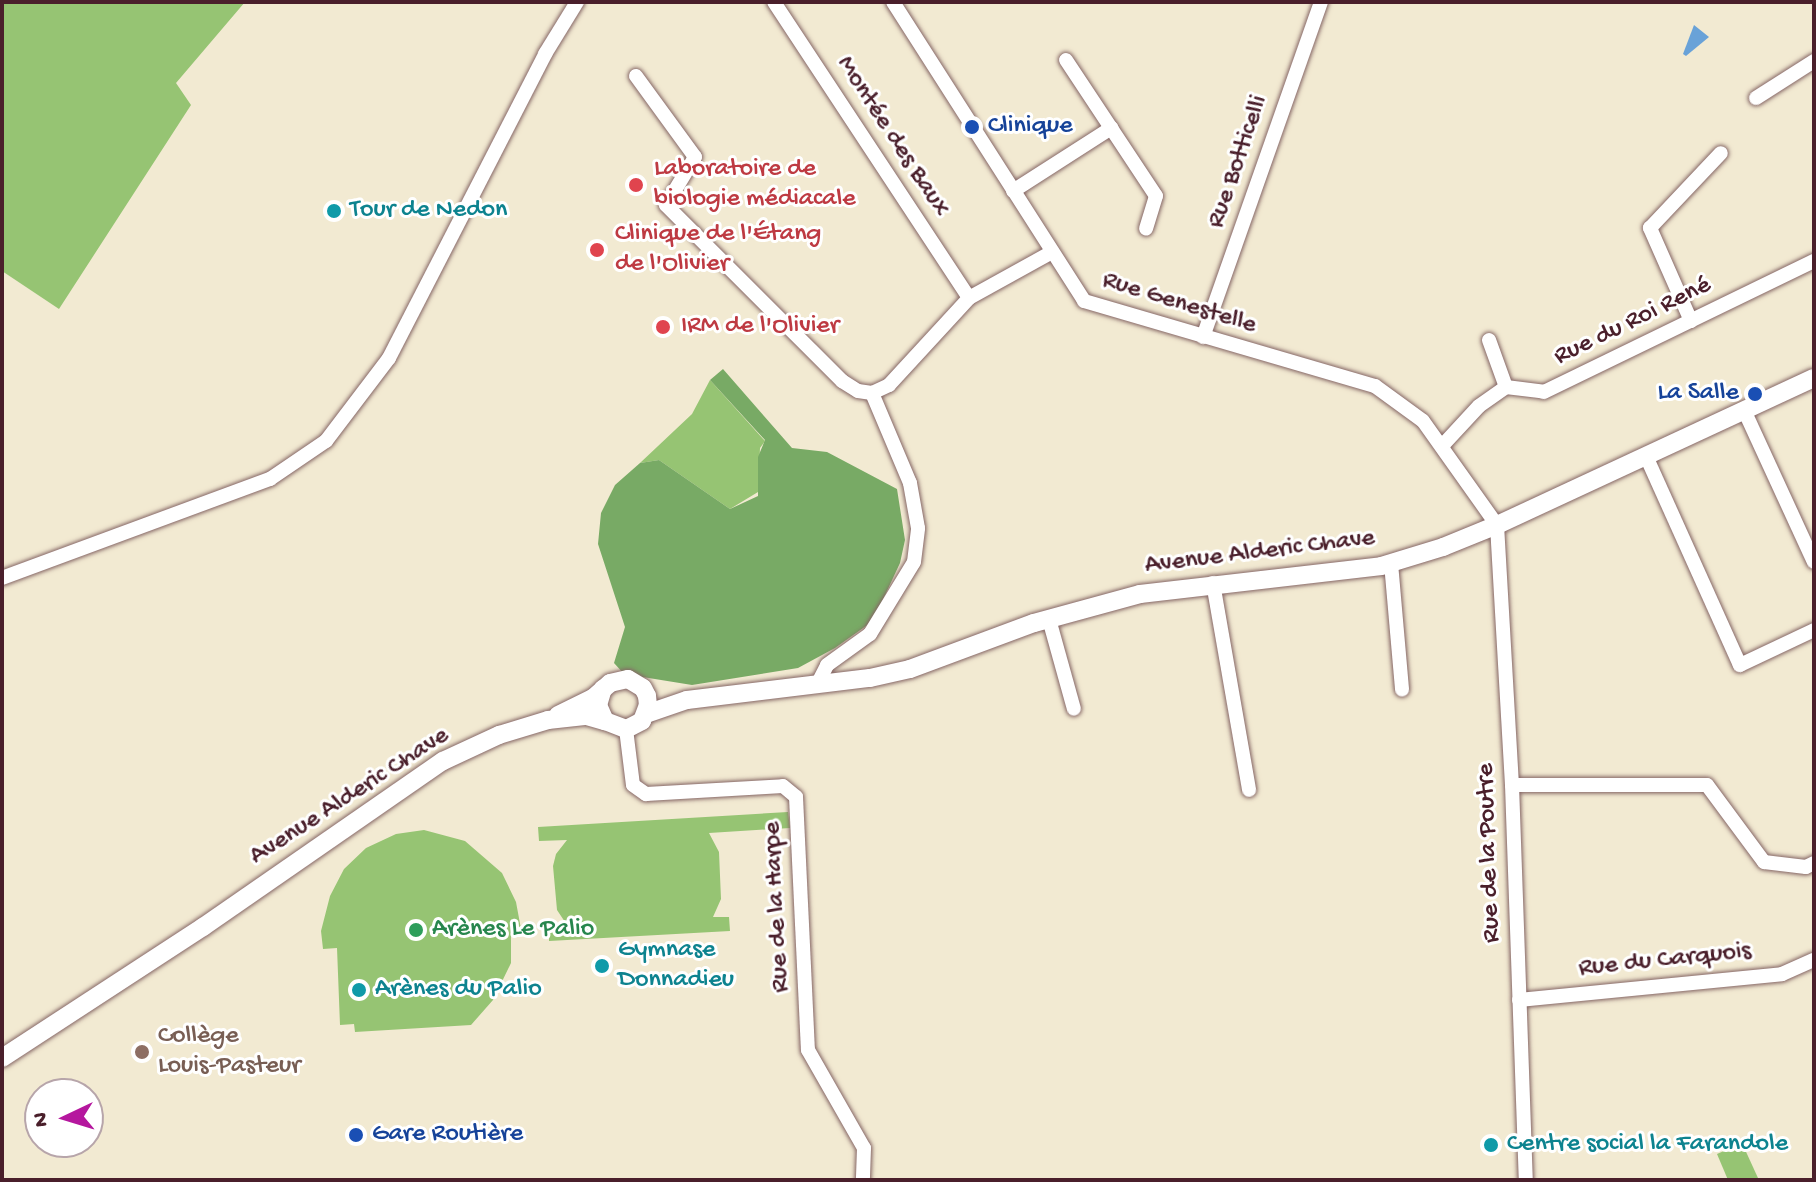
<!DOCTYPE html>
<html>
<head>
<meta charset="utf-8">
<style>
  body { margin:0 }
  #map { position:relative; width:1816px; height:1182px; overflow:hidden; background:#f2ead2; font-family:"Gochi Hand",sans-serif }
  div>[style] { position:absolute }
  .green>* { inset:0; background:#96c473 }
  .forest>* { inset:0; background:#78aa65 }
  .water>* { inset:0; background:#69a2d8 }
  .roads { filter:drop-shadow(0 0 2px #856665) drop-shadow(0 0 2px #856665) }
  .minor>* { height:14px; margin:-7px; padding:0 7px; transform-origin:7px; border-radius:7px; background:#fff }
  .tertiary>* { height:18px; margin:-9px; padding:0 9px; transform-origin:9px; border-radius:9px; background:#fff }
  .dots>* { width:22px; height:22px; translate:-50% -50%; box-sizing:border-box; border:4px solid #fff; border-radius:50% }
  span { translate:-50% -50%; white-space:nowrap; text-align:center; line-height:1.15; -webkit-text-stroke:6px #fff; paint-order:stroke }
  .transit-label { font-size:26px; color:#164399 }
  .left { translate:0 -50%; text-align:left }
  .right { translate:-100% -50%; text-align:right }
  .street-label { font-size:26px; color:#4a1f2b }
  .health-label { font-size:26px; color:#be3a42 }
  .culture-label { font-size:26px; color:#0d838f }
  .leisure-label { font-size:26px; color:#27864d }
  .education-label { font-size:26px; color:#785e54 }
  .frame { position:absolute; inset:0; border:4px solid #4a1f2b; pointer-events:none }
  .north { position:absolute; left:24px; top:1078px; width:80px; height:80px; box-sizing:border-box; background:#fff; border:2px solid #b7a5aa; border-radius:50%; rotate:266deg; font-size:22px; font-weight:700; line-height:32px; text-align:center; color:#4a1f2b }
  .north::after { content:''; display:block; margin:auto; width:28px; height:36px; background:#b5179e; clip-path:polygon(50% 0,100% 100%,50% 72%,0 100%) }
</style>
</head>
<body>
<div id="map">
  <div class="green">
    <div style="clip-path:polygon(2px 2px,245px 2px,176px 83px,191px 105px,59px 309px,2px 271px)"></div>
    <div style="clip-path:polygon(710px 380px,765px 441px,760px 448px,758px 492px,730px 509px,659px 460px,640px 463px,692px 414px)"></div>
    <div style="clip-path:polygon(788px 812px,790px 828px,709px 833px,719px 852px,721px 899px,713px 917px,729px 917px,730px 931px,549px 941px,549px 924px,565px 922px,557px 910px,553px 866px,556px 854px,567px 840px,539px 841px,538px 827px)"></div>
    <div style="clip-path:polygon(424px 830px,465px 841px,502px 873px,516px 902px,521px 929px,511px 930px,511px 963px,493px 1000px,471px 1025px,355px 1032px,354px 1024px,340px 1025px,337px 948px,323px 949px,321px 931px,330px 896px,344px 869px,366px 848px,396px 834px)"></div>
    <div style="clip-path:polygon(1742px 1143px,1758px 1178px,1728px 1180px,1717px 1154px)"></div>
  </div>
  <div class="forest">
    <div style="clip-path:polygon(723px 369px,792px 448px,827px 452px,897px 489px,905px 540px,900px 563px,873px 621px,835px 648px,798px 668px,692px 685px,624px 674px,614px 663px,625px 627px,598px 544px,601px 513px,615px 485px,640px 463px,659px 460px,730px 509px,758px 496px,758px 457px,765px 440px,710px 380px)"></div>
  </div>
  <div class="water">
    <div style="clip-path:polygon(1694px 25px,1709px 37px,1686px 56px,1683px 54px)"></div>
  </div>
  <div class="roads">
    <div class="minor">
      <div style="left:774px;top:2px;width:354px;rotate:56.6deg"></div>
      <div style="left:893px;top:2px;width:355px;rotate:57.4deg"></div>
      <div style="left:1084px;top:301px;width:303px;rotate:16.3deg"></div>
      <div style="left:1375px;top:386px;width:59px;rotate:36.1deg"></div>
      <div style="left:1423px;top:421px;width:128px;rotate:54.6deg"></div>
      <div style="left:1497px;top:525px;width:260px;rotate:86.7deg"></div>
      <div style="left:1512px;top:785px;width:395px;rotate:88deg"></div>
      <div style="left:1066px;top:60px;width:163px;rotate:56.5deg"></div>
      <div style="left:1156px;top:196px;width:34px;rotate:107deg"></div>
      <div style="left:636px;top:76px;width:100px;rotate:53.9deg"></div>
      <div style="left:695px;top:157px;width:56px;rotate:121.1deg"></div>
      <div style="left:666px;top:205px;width:249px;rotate:45deg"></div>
      <div style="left:842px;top:381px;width:19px;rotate:32deg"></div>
      <div style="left:858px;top:391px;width:14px;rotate:8deg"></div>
      <div style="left:872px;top:393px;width:19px;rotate:-25deg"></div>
      <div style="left:889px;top:385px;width:118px;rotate:-47.4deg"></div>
      <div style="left:969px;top:298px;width:95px;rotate:-29deg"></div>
      <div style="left:1756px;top:98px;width:69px;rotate:-32.5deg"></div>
      <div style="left:1013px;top:191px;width:117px;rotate:-32.7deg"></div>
      <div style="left:1691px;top:321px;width:102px;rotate:-113.8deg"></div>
      <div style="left:1650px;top:228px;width:103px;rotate:-46.6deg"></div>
      <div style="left:1203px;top:337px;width:355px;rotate:-70.6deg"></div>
      <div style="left:1489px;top:340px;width:50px;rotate:70.1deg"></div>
      <div style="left:1744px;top:410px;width:167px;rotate:65.3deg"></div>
      <div style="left:1442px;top:446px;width:54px;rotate:-47.2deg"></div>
      <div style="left:1479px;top:406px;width:33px;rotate:-35deg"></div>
      <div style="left:1506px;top:387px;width:38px;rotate:7deg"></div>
      <div style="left:1544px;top:392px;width:300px;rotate:-25.9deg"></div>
      <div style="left:1646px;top:456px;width:229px;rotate:65.8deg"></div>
      <div style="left:1740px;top:665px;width:82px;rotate:-25.3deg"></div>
      <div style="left:1391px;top:563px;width:127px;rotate:85deg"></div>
      <div style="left:2px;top:578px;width:286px;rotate:-20.3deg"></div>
      <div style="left:270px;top:479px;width:68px;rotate:-34.2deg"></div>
      <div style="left:326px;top:441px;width:104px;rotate:-52.8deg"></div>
      <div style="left:389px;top:358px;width:342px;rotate:-62.8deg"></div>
      <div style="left:545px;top:54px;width:61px;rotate:-58.4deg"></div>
      <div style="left:1213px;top:583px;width:210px;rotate:80.1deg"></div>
      <div style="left:1049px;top:619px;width:93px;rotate:74.5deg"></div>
      <div style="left:817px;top:685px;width:22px;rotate:-63deg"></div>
      <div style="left:827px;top:665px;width:53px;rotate:-35.8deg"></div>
      <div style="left:870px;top:634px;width:84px;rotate:-58.6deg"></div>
      <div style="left:914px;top:562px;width:34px;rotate:-83deg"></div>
      <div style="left:918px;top:528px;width:46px;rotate:-100.1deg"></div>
      <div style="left:910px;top:483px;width:98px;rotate:-112.9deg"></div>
      <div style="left:626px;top:729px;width:56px;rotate:82.9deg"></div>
      <div style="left:633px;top:785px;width:16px;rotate:35deg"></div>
      <div style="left:646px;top:794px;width:137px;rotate:-3.3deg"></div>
      <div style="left:783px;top:786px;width:17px;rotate:40deg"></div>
      <div style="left:796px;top:797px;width:253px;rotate:87.3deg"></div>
      <div style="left:808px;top:1050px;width:113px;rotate:60.3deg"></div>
      <div style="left:864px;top:1148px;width:32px;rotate:92deg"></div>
      <div style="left:1512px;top:785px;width:195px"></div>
      <div style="left:1707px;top:785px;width:96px;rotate:53.5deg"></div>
      <div style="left:1764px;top:862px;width:42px;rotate:6.8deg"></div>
      <div style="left:1806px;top:867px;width:9px;rotate:-27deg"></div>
      <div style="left:1519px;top:1000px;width:264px;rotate:-5.6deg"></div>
      <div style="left:1782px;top:974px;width:35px;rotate:-24deg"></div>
    </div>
    <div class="tertiary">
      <div style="left:646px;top:714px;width:43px;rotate:-18.9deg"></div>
      <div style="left:687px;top:700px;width:184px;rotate:-6.9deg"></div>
      <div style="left:870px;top:678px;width:41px;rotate:-12.7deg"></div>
      <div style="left:910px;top:669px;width:132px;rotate:-20.4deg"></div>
      <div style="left:1034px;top:623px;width:110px;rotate:-15.3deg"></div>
      <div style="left:1140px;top:594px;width:243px;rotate:-6.6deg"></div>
      <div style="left:1381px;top:566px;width:65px;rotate:-17deg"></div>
      <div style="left:1443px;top:547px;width:58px;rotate:-22.2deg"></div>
      <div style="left:1497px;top:525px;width:349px;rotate:-24.9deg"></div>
      <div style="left:558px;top:715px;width:39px;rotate:-26deg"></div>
      <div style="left:593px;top:698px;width:23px;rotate:-41deg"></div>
      <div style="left:610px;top:683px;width:18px;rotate:-13deg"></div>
      <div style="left:628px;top:679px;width:17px;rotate:31deg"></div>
      <div style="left:643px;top:688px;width:9px;rotate:63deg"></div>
      <div style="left:647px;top:696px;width:9px;rotate:84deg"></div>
      <div style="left:648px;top:705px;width:17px;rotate:111deg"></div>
      <div style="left:642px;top:721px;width:18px;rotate:153deg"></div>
      <div style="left:626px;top:729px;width:22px;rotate:-159deg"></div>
      <div style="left:605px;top:721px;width:17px;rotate:-114deg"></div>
      <div style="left:598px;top:705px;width:17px;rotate:-73deg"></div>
      <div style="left:2px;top:1058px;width:240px;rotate:-33.1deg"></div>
      <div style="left:203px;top:927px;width:292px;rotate:-34.7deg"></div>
      <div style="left:443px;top:761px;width:62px;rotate:-24.9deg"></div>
      <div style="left:499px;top:735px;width:51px;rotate:-17deg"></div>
      <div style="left:548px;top:720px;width:39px;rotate:-6deg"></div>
      <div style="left:587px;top:716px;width:19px;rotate:16deg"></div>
    </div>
  </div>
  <div class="dots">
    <div style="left:972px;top:127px;background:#1a4fb4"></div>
    <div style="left:636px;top:185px;background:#e0444e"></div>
    <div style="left:334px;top:211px;background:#0f9aa8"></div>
    <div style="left:597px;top:250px;background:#e0444e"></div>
    <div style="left:663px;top:327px;background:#e0444e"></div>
    <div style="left:1755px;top:394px;background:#1a4fb4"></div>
    <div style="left:416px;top:930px;background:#2e9e5b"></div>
    <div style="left:602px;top:966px;background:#0f9aa8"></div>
    <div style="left:359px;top:990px;background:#0f9aa8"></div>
    <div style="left:142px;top:1052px;background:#8d6e63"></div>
    <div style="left:356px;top:1135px;background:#1a4fb4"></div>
    <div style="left:1491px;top:1145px;background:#0f9aa8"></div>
  </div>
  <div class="transit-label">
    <span class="left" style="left:988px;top:127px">Clinique</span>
    <span class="right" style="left:1739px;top:394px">La Salle</span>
    <span class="left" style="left:372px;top:1135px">Gare Routière</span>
  </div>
  <div class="street-label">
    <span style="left:892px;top:137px;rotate:57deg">Montée des Baux</span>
    <span style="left:1239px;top:162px;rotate:-71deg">Rue Botticelli</span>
    <span style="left:1179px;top:304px;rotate:17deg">Rue Genestelle</span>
    <span style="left:1633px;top:322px;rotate:-26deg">Rue du Roi René</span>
    <span style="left:1260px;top:553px;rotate:-7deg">Avenue Alderic Chave</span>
    <span style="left:350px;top:797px;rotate:-33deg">Avenue Alderic Chave</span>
    <span style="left:1490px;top:853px;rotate:-92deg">Rue de la Poutre</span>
    <span style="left:778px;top:907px;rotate:-93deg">Rue de la Harpe</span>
    <span style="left:1665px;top:961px;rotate:-6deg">Rue du Carquois</span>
  </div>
  <div class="health-label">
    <span class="left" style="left:654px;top:185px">Laboratoire de<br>biologie médiacale</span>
    <span class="left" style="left:615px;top:250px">Clinique de l'Étang<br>de l'Olivier</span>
    <span class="left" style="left:681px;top:327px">IRM de l'Olivier</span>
  </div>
  <div class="culture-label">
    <span class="left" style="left:350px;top:211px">Tour de Nedon</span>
    <span class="left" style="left:618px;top:966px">Gymnase<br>Donnadieu</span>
    <span class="left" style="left:375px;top:990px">Arènes du Palio</span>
    <span class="left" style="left:1507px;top:1145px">Centre social la Farandole</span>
  </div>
  <div class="leisure-label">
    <span class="left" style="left:432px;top:930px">Arènes Le Palio</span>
  </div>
  <div class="education-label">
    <span class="left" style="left:158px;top:1052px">Collège<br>Louis-Pasteur</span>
  </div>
  <div class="frame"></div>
  <div class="north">N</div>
</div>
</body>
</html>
